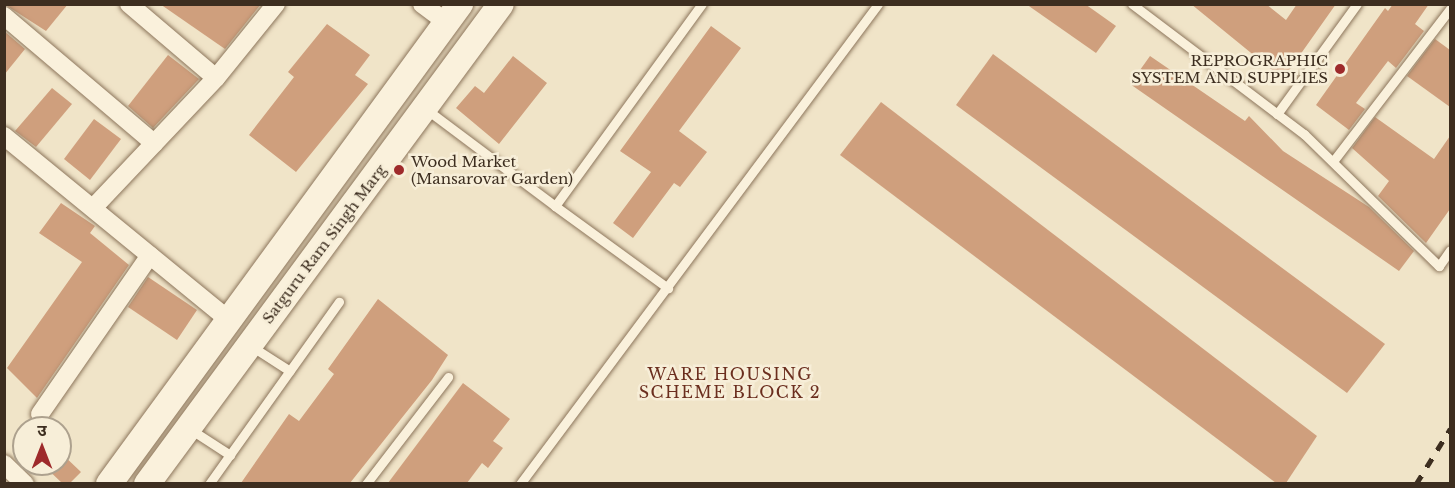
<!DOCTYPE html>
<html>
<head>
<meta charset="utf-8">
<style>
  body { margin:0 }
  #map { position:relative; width:1455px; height:488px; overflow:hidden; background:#f0e4c8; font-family:"Libre Baskerville","Noto Sans Devanagari",serif }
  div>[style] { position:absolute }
  .building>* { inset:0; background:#cf9f7d }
  .roads { filter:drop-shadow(0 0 2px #8d765c) drop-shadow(0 0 2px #8d765c) }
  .lane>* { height:9px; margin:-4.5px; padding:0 4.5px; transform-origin:4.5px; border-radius:4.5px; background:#faf1dc }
  .street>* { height:18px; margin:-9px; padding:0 9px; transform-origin:9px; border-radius:9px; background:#faf1dc }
  .secondary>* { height:26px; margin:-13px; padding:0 13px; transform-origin:13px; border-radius:13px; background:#faf1dc }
  .rail>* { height:4.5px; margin-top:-2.25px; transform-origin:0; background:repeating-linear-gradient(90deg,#3d2e20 0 10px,transparent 0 20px) }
  .dots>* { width:16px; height:16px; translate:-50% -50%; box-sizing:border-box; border:3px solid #f7eed8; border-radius:50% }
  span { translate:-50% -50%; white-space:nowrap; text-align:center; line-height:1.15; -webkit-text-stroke:5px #f7eed8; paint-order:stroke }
  .poi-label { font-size:15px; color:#3d2e20 }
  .right { translate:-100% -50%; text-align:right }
  .left { translate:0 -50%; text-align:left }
  .street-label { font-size:15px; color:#3d2e20 }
  .neighbourhood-label { font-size:16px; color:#6b2e1e; letter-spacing:1.5px }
  .frame { position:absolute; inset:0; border:6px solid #3d2e20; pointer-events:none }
  .north { position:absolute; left:12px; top:416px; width:60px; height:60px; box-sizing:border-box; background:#f7eed8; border:2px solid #ada18e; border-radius:50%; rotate:0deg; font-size:16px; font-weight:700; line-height:24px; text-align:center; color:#3d2e20 }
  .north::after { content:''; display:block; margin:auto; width:21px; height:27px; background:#9e2a2b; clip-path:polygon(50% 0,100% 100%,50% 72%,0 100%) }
</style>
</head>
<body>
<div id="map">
  <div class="building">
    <div style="clip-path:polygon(4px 4px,68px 4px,46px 31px)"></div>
    <div style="clip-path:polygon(160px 4px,261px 4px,225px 49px)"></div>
    <div style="clip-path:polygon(1026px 4px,1085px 4px,1116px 26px,1096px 53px)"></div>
    <div style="clip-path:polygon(1191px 4px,1266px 4px,1286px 20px,1297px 4px,1336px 4px,1283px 79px)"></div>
    <div style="clip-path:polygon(1393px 4px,1429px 4px,1415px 24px,1424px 31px,1396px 68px,1388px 61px,1356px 103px,1365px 109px,1349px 130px,1316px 105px,1385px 8px,1388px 11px)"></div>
    <div style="clip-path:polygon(327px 24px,370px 55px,355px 75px,368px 84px,296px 172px,249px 135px,294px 77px,288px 72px)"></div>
    <div style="clip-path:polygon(711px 26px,741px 48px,679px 131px,707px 152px,680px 187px,674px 183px,633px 238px,613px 223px,651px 172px,620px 151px)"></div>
    <div style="clip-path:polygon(4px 31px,25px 49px,4px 75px)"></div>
    <div style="clip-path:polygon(1435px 39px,1450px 50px,1450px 107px,1407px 76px)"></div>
    <div style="clip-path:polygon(993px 54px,1385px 344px,1347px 393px,956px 105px)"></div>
    <div style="clip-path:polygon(168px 55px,199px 79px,153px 128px,128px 106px)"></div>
    <div style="clip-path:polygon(513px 56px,547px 83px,499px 144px,456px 108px,475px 86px,484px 93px)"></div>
    <div style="clip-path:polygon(1150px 56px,1245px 121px,1249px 116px,1283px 151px,1369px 207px,1414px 251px,1399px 271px,1130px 84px)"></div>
    <div style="clip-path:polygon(52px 88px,72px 104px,36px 147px,15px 131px)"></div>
    <div style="clip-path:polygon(881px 102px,1317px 436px,1286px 483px,1276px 483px,840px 155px)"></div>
    <div style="clip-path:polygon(1375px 117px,1434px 159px,1450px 136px,1450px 209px,1426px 243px,1378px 196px,1389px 181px,1352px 148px)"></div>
    <div style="clip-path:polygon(94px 119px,121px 139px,90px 180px,64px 159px)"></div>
    <div style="clip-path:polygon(61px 203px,95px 226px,90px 233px,129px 265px,37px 398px,7px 368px,82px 262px,39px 233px)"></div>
    <div style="clip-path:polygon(148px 277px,197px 310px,177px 340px,128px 307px)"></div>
    <div style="clip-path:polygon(378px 299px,448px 355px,432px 380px,350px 483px,241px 483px,289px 414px,299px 421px,334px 374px,328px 369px)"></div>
    <div style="clip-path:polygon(463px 383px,510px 419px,493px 441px,503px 448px,488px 468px,482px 463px,467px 483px,388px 483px)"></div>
    <div style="clip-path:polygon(60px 452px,81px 472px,70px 483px,62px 483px,42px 464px,60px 464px)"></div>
  </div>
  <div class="roads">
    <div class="lane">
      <div style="left:1132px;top:4px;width:216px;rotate:37.1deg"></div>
      <div style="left:1304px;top:134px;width:189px;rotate:44.4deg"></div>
      <div style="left:1439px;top:266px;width:19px;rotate:-55deg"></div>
      <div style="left:426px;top:109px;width:161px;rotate:36.9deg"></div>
      <div style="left:555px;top:206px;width:250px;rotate:-54deg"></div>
      <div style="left:1277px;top:114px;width:136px;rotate:-54deg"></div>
      <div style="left:1334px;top:160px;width:190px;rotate:-52.5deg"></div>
      <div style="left:555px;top:206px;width:140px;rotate:36deg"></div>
      <div style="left:251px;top:346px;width:46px;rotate:32.7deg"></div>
      <div style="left:190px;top:429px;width:48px;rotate:33deg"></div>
      <div style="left:209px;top:484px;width:224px;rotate:-54.5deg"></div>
      <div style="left:366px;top:484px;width:135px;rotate:-52.5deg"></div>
      <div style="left:520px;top:484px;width:599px;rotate:-53.28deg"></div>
    </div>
    <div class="street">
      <div style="left:129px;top:4px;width:114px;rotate:40.4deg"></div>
      <div style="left:422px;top:4px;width:31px;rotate:37deg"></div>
      <div style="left:4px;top:16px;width:197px;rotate:40.3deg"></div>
      <div style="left:4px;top:136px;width:291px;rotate:39.3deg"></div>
      <div style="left:93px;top:208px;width:179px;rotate:-46.6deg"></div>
      <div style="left:216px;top:78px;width:95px;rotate:-51deg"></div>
      <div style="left:40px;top:414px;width:193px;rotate:-55.3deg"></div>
      <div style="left:4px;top:464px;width:29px;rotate:44deg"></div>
    </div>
    <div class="secondary">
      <div style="left:109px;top:484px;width:595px;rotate:-53.82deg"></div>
      <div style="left:147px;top:484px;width:596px;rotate:-53.59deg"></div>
    </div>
  </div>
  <div class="rail">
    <div style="left:1416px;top:484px;width:65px;rotate:-58.3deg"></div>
  </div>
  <div class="dots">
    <div style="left:1340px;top:69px;background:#9e2a2b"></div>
    <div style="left:399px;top:170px;background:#9e2a2b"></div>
  </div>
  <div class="poi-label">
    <span class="right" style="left:1328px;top:69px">REPROGRAPHIC<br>SYSTEM AND SUPPLIES</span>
    <span class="left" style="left:411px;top:170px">Wood Market<br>(Mansarovar Garden)</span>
  </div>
  <div class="street-label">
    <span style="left:324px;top:244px;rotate:-53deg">Satguru Ram Singh Marg</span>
  </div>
  <div class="neighbourhood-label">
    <span style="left:730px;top:383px">WARE HOUSING<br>SCHEME BLOCK 2</span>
  </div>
  <div class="frame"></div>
  <div class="north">उ</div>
</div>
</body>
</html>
